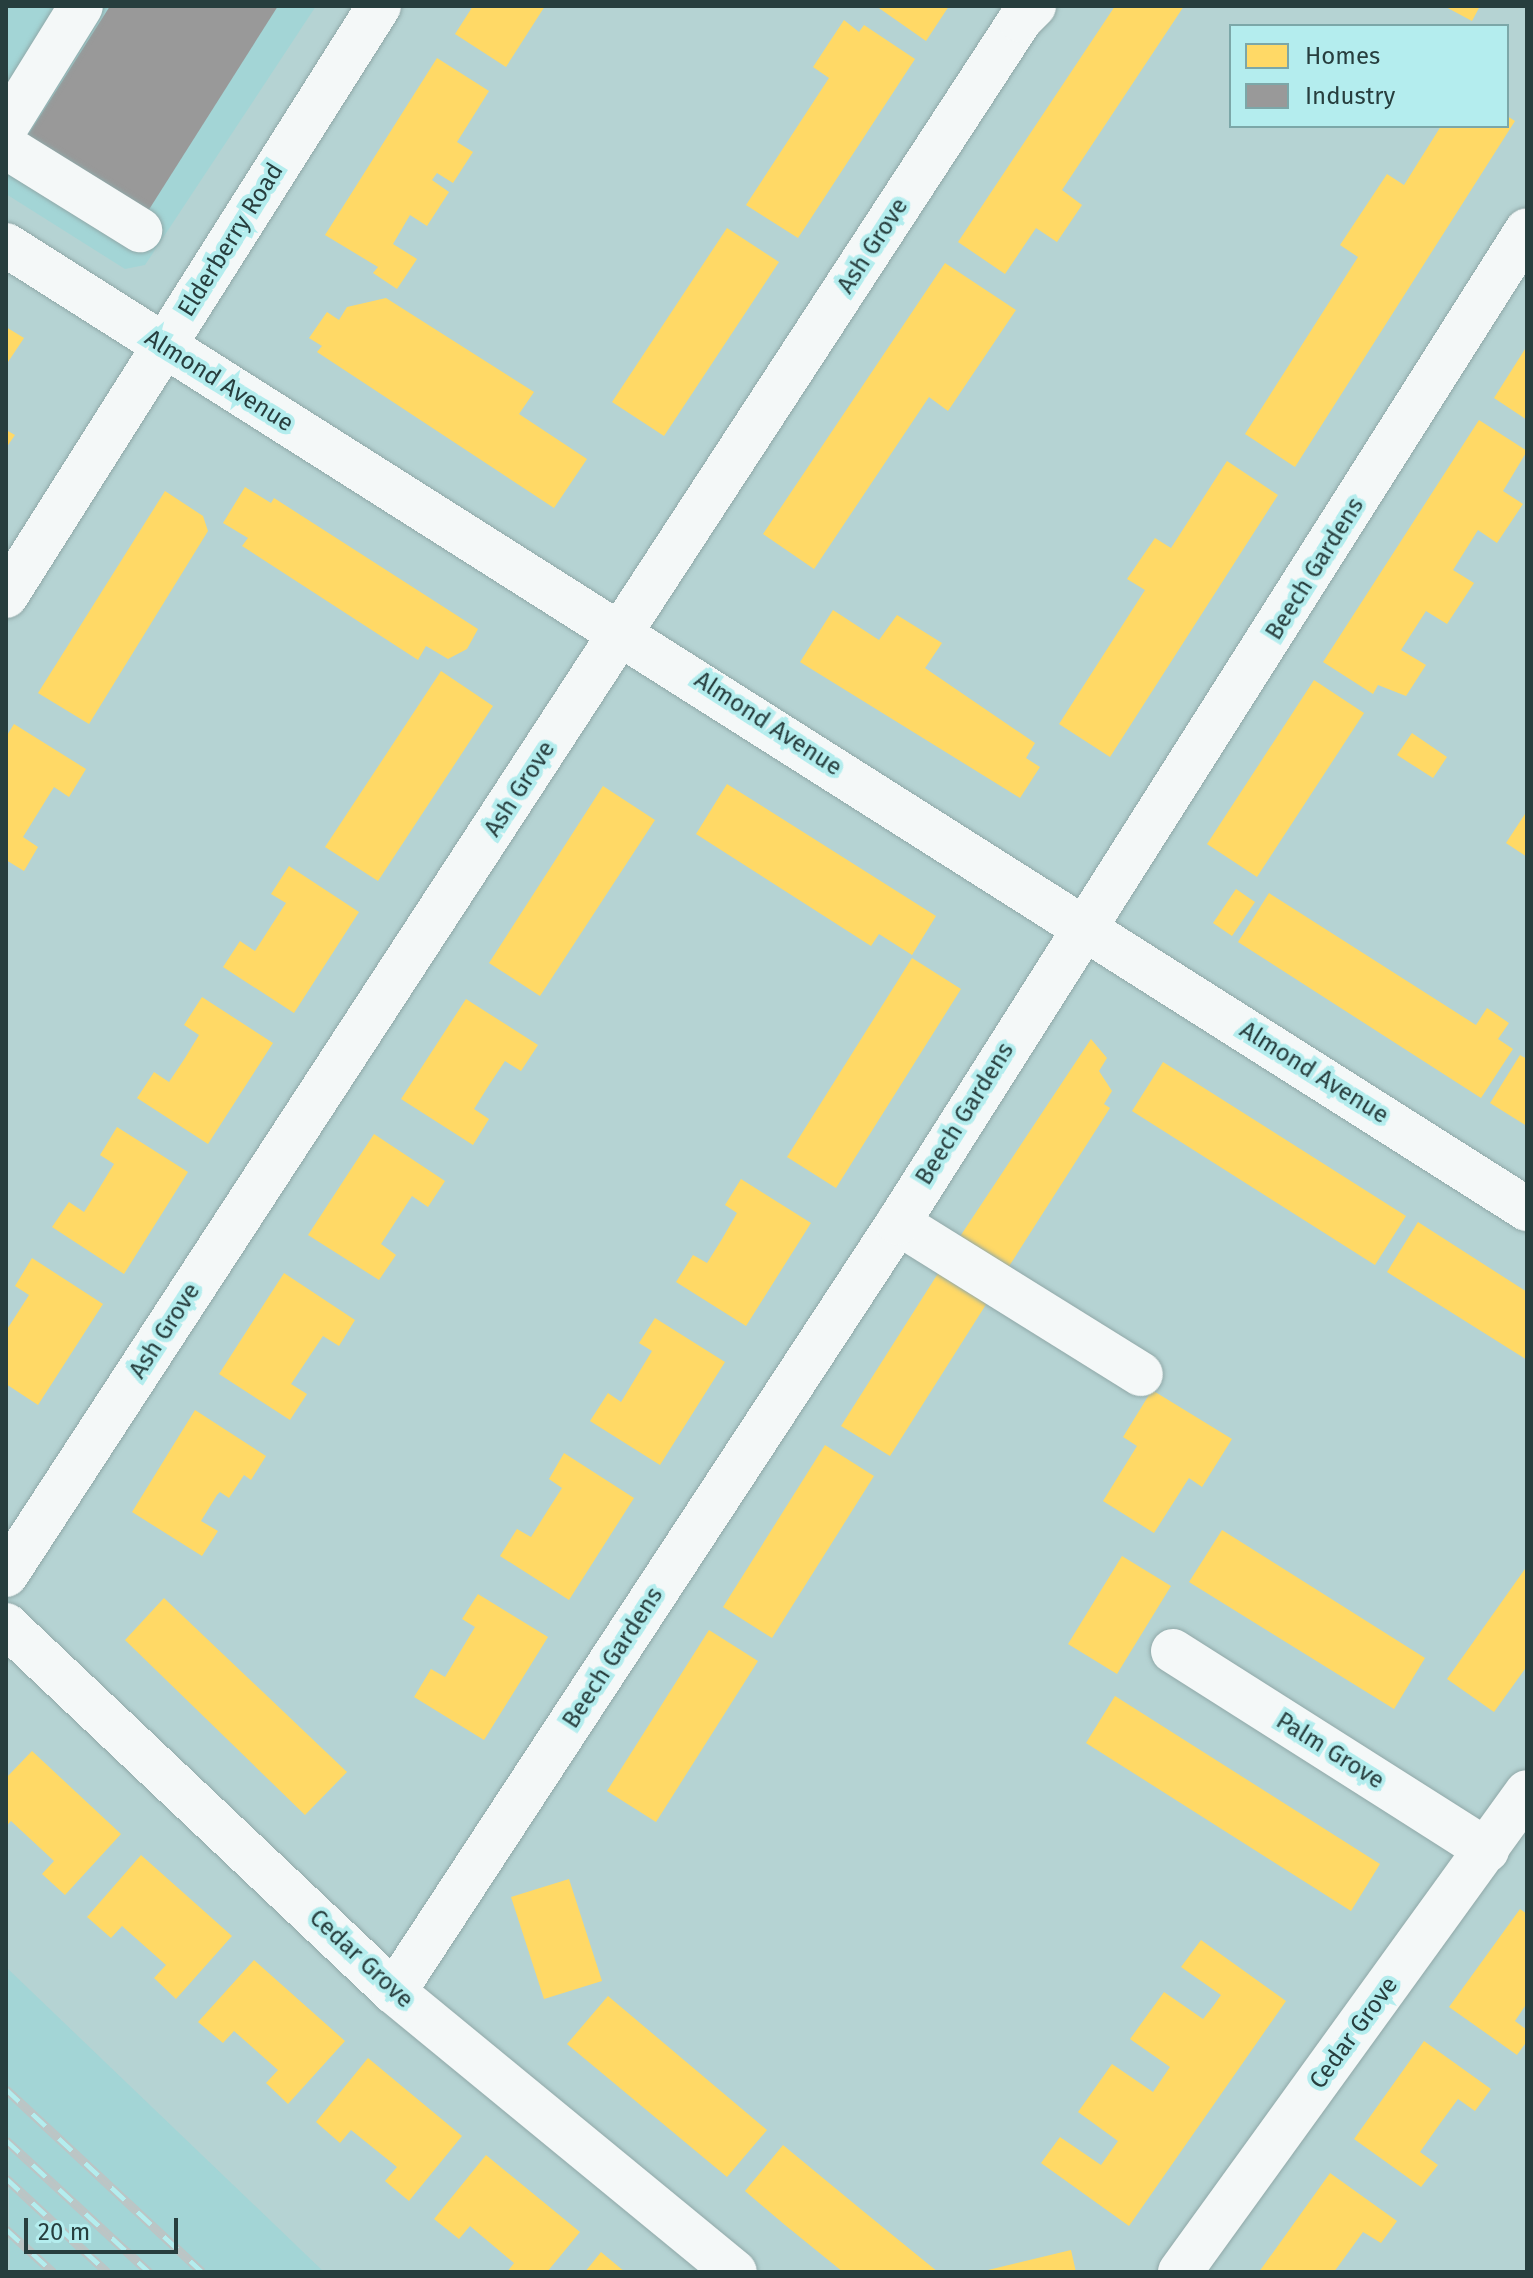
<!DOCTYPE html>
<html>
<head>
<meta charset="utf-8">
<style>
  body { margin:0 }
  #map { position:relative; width:1533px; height:2278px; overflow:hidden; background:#b5d3d3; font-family:"Fira Sans",sans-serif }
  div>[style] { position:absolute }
  .built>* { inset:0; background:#a3d5d6 }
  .homes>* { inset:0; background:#ffd966 }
  .industry>* { inset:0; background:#999 }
  .roads { filter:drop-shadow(0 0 2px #90a8a8) drop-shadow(0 0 2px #90a8a8) }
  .minor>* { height:44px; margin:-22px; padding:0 22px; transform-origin:22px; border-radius:22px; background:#f4f8f8 }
  .rail>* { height:9px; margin-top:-4.5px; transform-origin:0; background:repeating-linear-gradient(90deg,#b4edee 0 18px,#bcc5c5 0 36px); box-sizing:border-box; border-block:2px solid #bcc5c5 }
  span { translate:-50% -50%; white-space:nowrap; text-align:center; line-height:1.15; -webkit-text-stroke:8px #b4edee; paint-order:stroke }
  .street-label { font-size:24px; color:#273e3e }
  .frame { position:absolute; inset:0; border:8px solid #273e3e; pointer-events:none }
  .legend { position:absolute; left:1229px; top:24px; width:280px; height:104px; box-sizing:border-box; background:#b4edee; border:2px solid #7ca7a8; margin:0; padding:10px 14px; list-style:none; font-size:24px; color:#273e3e }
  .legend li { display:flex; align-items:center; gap:16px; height:40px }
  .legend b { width:40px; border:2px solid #7ca7a8 }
  .scale { position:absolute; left:24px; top:2218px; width:154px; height:36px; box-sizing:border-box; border:4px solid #273e3e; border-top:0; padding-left:10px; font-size:24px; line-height:28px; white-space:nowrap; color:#273e3e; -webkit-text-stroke:6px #b4edee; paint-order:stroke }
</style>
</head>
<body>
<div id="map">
  <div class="built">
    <div style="clip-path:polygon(6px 6px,316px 6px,145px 265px,125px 269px,6px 194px)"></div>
    <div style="clip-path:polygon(6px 1967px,324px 2272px,10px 2272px)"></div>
  </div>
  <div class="homes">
    <div style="clip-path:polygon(473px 6px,545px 6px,506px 67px,455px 34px)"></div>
    <div style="clip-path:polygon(876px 6px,949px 6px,926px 41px)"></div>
    <div style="clip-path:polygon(1115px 6px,1184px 6px,1062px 190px,1082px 205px,1057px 242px,1036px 228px,1005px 274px,958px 242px)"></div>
    <div style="clip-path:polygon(1444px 6px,1480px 6px,1472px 21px)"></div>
    <div style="clip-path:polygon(844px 20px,859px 32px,864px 25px,915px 59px,798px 238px,746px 205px,829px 78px,813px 67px)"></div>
    <div style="clip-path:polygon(437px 58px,489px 91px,457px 142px,473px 152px,453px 183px,437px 173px,432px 180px,449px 192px,427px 226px,410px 215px,393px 244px,417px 259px,397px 289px,373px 273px,378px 267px,325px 235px)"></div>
    <div style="clip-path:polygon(1507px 116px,1515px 121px,1295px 467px,1245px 434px,1358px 257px,1340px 245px,1387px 174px,1404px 185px,1441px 126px,1507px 126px)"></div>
    <div style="clip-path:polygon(727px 228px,779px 262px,664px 436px,612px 402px)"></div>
    <div style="clip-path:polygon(945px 263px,1016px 310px,948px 411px,929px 397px,814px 569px,763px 534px)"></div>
    <div style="clip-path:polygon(386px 298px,534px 392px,519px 414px,587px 459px,554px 508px,317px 352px,322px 346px,309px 338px,327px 312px,339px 320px,347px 307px)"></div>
    <div style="clip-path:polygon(6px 327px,24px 338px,6px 365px)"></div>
    <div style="clip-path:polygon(1527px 346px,1527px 420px,1494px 398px)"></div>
    <div style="clip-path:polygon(1479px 420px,1527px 451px,1503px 491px,1523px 504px,1497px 543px,1478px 530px,1453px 570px,1474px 583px,1447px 624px,1426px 611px,1401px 650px,1426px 665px,1406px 696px,1378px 685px,1373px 694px,1323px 662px)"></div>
    <div style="clip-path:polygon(6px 430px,15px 435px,6px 448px)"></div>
    <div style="clip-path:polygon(1227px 461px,1278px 495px,1110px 757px,1059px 724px,1145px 590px,1127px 579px,1155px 538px,1171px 548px)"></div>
    <div style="clip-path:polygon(245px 487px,271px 503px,274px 498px,478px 629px,467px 649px,448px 659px,426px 646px,418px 660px,242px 546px,248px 538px,223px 523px)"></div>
    <div style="clip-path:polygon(165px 491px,203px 516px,208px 531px,89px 724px,38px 693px)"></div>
    <div style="clip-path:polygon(833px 610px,879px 640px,897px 615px,942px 643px,925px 668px,1035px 743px,1026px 758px,1040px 767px,1020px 798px,800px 662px)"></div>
    <div style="clip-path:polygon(441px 671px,493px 706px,378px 881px,325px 847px)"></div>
    <div style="clip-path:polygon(1314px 680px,1364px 713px,1257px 877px,1207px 844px)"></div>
    <div style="clip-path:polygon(14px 724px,86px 769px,69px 797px,54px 787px,23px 837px,38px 847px,24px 871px,6px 860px,6px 737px)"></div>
    <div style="clip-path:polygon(1412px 733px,1447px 757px,1433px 778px,1397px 755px)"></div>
    <div style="clip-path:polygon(727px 784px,936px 916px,912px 955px,879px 934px,871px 946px,696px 834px)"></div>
    <div style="clip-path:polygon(603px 786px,655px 820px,540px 996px,489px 963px)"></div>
    <div style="clip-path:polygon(1527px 811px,1527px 857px,1506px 843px)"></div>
    <div style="clip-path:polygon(289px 866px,359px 912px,294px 1013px,223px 967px,240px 941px,255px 951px,271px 926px,286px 903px,271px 894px)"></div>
    <div style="clip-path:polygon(1236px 889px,1255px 902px,1232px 936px,1213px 923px)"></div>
    <div style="clip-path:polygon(1269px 893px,1476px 1025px,1487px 1008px,1509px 1023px,1498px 1039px,1513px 1049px,1481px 1098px,1238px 942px)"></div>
    <div style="clip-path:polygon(912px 958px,961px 989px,836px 1188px,787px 1157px)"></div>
    <div style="clip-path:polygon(202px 997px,273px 1043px,208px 1144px,137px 1098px,154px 1072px,169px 1082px,185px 1058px,199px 1035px,184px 1025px)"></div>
    <div style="clip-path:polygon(466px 999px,538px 1045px,521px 1071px,505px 1061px,489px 1085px,474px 1109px,489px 1119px,473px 1145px,401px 1099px)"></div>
    <div style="clip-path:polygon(1091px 1039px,1107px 1058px,1099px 1071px,1112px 1091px,1104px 1104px,1110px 1108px,1006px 1271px,957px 1241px)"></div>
    <div style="clip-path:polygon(1520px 1055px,1527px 1059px,1527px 1126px,1490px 1103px)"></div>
    <div style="clip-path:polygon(1163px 1062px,1406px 1216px,1375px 1265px,1132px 1111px)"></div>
    <div style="clip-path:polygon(117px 1127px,188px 1172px,124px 1274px,52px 1227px,69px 1202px,84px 1212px,100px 1187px,114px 1164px,100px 1155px)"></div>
    <div style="clip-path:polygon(374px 1134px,445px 1181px,428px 1207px,412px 1196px,381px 1244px,396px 1255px,379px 1280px,308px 1235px)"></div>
    <div style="clip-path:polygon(741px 1179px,811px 1223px,746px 1326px,676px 1282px,693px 1255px,707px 1263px,722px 1239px,737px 1213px,725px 1205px)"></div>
    <div style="clip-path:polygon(1418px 1222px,1527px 1292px,1527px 1360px,1387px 1272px)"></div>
    <div style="clip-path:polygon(32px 1258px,103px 1304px,38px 1405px,6px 1384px,6px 1331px,29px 1295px,15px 1286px)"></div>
    <div style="clip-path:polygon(944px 1264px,992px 1295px,890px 1456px,841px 1426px)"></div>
    <div style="clip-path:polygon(284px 1273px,355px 1320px,339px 1346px,323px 1336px,291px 1384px,307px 1394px,290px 1420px,219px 1374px)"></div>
    <div style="clip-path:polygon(655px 1318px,725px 1362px,660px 1465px,590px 1421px,608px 1393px,621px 1402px,652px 1351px,639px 1343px)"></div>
    <div style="clip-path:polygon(1152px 1390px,1232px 1439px,1202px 1487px,1189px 1478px,1154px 1533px,1103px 1501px,1137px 1446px,1123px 1437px)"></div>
    <div style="clip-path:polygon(195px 1410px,266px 1456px,251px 1480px,244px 1475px,229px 1498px,220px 1492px,217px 1495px,201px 1521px,218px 1531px,202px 1556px,132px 1512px)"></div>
    <div style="clip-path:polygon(825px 1445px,874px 1476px,772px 1638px,723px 1607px)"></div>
    <div style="clip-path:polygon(564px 1453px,634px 1498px,569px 1600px,500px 1556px,517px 1529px,531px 1537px,546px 1513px,562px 1488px,549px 1479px)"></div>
    <div style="clip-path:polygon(1222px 1530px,1425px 1658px,1394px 1709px,1189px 1582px)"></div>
    <div style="clip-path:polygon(1122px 1556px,1171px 1586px,1117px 1674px,1068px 1644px)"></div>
    <div style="clip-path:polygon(1527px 1566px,1527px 1666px,1494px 1712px,1447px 1679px)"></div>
    <div style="clip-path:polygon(478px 1594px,548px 1637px,484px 1740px,414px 1697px,431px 1669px,445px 1677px,475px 1627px,462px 1619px)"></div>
    <div style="clip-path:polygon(164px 1598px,347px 1772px,305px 1815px,125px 1640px)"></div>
    <div style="clip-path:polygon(709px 1630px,758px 1661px,656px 1822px,607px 1791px)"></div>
    <div style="clip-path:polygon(1115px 1696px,1380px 1864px,1351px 1911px,1086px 1743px)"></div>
    <div style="clip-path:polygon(32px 1751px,121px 1834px,65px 1895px,42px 1874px,54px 1861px,11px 1821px,6px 1826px,6px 1778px)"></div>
    <div style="clip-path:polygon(141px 1855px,232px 1936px,176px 1999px,154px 1978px,166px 1965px,122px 1926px,111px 1938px,87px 1917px)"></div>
    <div style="clip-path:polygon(569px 1879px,602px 1981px,544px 1999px,511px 1897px)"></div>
    <div style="clip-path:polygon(1520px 1909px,1527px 1914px,1527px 2003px,1515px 2021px,1527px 2030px,1527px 2041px,1517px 2055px,1449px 2007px)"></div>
    <div style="clip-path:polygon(1201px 1940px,1286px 2001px,1129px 2226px,1041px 2163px,1060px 2137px,1101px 2165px,1118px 2141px,1078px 2112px,1112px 2064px,1153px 2092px,1170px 2067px,1130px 2039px,1164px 1992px,1203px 2019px,1214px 2005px,1221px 1995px,1181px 1967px)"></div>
    <div style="clip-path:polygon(254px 1960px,345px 2041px,288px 2104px,266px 2083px,278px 2070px,234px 2031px,223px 2043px,198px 2022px)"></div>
    <div style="clip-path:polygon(608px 1996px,767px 2130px,727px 2177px,567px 2044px)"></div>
    <div style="clip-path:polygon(1424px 2041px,1491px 2089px,1475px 2111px,1458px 2099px,1439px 2125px,1420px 2152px,1438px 2165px,1421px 2187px,1354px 2139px)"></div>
    <div style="clip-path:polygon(368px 2058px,462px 2136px,409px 2201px,385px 2181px,397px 2167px,351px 2130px,340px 2143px,316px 2122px)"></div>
    <div style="clip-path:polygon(783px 2145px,863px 2211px,938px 2272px,843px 2272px,785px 2225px,745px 2191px)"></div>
    <div style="clip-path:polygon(486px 2155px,580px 2232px,547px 2272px,507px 2272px,514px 2263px,470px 2226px,459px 2239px,434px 2219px)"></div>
    <div style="clip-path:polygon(1330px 2173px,1397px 2221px,1381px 2243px,1363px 2232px,1334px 2272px,1259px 2272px)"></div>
    <div style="clip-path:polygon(1071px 2250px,1076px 2272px,984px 2272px,984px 2271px)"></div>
    <div style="clip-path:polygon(601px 2252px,625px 2272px,585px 2272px)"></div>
  </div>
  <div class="industry">
    <div style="clip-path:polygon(110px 6px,278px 6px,143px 219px,23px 143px)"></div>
  </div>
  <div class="roads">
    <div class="minor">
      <div style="left:6px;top:127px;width:142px;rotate:-58.2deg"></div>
      <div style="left:6px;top:147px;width:158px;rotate:31.8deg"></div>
      <div style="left:6px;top:245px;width:1801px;rotate:32.37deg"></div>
      <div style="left:6px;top:596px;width:698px;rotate:-57.7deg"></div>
      <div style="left:898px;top:1223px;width:286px;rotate:31.9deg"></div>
      <div style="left:6px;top:1575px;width:1856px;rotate:-56.89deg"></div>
      <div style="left:1020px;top:20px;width:20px;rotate:-45deg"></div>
      <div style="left:6px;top:1625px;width:534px;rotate:43.41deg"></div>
      <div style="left:394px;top:1992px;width:441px;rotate:39.4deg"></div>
      <div style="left:1173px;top:1651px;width:372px;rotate:32.4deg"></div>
      <div style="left:394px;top:1992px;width:919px;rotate:-56.76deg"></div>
      <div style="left:898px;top:1223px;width:1175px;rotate:-57.65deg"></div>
      <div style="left:1180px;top:2272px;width:592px;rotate:-54.14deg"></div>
    </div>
  </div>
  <div class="rail">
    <div style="left:6px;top:2089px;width:268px;rotate:43deg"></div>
    <div style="left:6px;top:2140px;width:195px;rotate:42.7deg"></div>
    <div style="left:6px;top:2178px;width:138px;rotate:42.9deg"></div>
    <div style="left:6px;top:2229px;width:64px;rotate:42.5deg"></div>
  </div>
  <div class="street-label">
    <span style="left:231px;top:240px;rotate:-58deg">Elderberry Road</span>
    <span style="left:873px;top:246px;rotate:-57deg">Ash Grove</span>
    <span style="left:219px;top:381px;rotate:32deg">Almond Avenue</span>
    <span style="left:1315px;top:569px;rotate:-58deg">Beech Gardens</span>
    <span style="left:768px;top:724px;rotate:33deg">Almond Avenue</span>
    <span style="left:520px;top:789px;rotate:-57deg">Ash Grove</span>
    <span style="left:1314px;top:1073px;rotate:32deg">Almond Avenue</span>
    <span style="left:965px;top:1114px;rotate:-58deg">Beech Gardens</span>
    <span style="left:165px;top:1331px;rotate:-57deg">Ash Grove</span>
    <span style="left:613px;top:1658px;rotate:-57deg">Beech Gardens</span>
    <span style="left:1330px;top:1751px;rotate:32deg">Palm Grove</span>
    <span style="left:361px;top:1959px;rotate:43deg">Cedar Grove</span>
    <span style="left:1354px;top:2033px;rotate:-54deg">Cedar Grove</span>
  </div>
  <div class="frame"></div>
  <ul class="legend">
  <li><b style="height:22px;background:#ffd966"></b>Homes</li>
  <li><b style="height:22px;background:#999"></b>Industry</li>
  </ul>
  <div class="scale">20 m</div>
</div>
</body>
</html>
